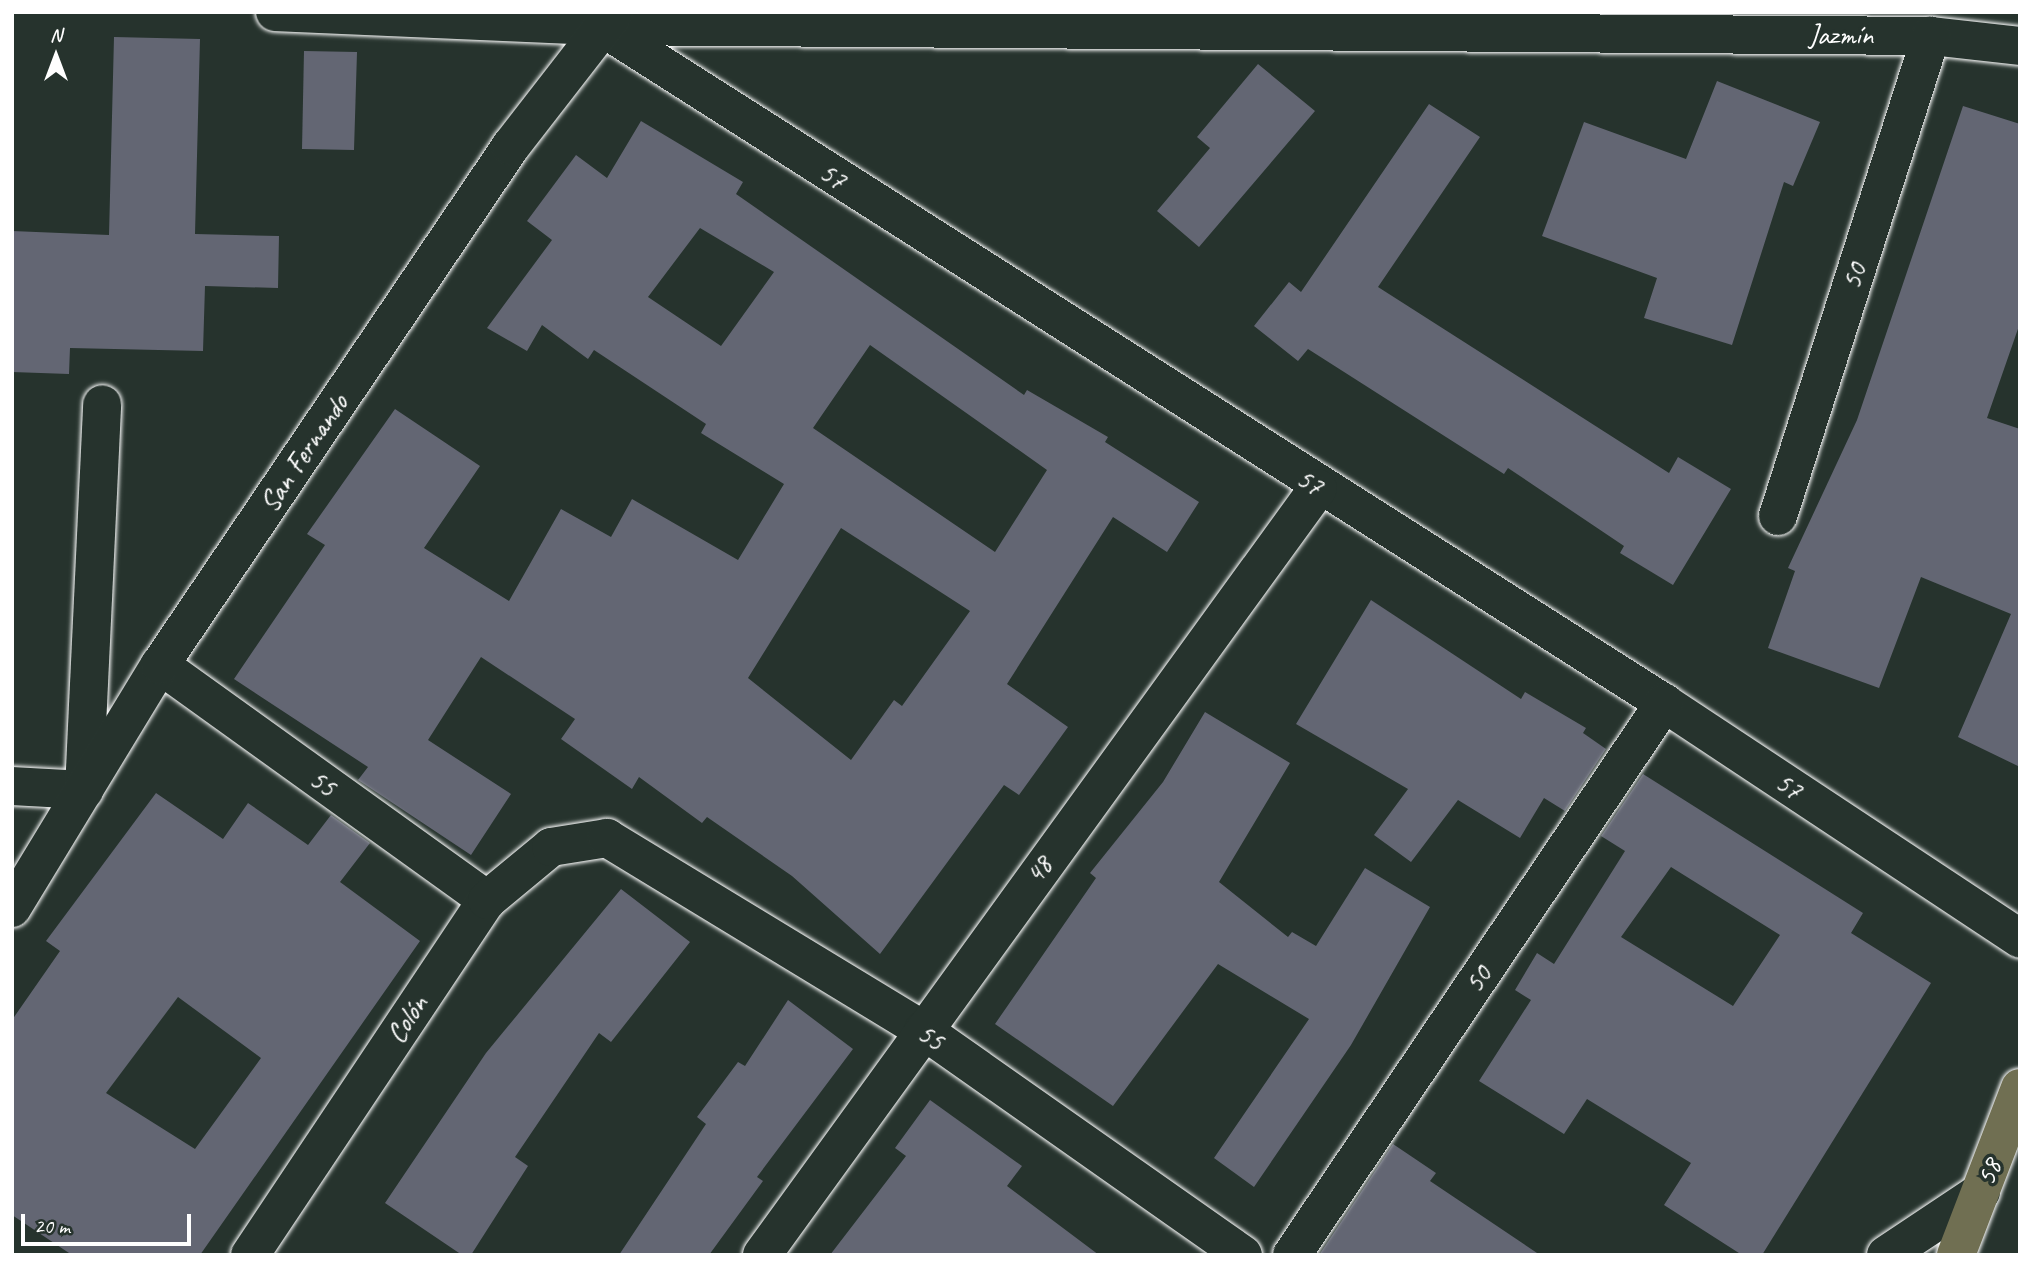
<!DOCTYPE html>
<html>
<head>
<meta charset="utf-8">
<style>
  body { margin:0 }
  #map { position:relative; width:2032px; height:1267px; overflow:hidden; background:#26332d; font-family:Caveat,sans-serif }
  div>[style] { position:absolute }
  .building>* { inset:0; background:#636673 }
  .roads { filter:drop-shadow(0 0 2px #fff) drop-shadow(0 0 2px #fff) }
  .minor>* { height:38px; margin:-19px; padding:0 19px; transform-origin:19px; border-radius:19px; background:#26332d }
  .major>* { height:38px; margin:-19px; padding:0 19px; transform-origin:19px; border-radius:19px; background:#706f52 }
  span { translate:-50% -50%; white-space:nowrap; text-align:center; line-height:1.15; -webkit-text-stroke:7px #26332d; paint-order:stroke }
  .street-label { font-size:28px; color:#fff }
  .frame { position:absolute; inset:0; border:14px solid #fff; pointer-events:none }
  .north { position:absolute; left:21px; top:21px; width:70px; height:70px; -webkit-text-stroke:5px #26332d; paint-order:stroke; rotate:0deg; font-size:19px; font-weight:700; line-height:28px; text-align:center; color:#fff }
  .north::after { content:''; display:block; margin:auto; width:24px; height:32px; background:#fff; clip-path:polygon(50% 0,100% 100%,50% 72%,0 100%) }
  .scale { position:absolute; left:21px; top:1214px; width:170px; height:32px; box-sizing:border-box; border:4px solid #fff; border-top:0; padding-left:9px; font-size:21px; line-height:24px; white-space:nowrap; color:#fff; -webkit-text-stroke:5px #26332d; paint-order:stroke }
</style>
</head>
<body>
<div id="map">
  <div class="building">
    <div style="clip-path:polygon(114px 37px,200px 39px,195px 234px,279px 236px,278px 288px,205px 286px,203px 351px,70px 348px,69px 374px,12px 372px,12px 231px,109px 235px)"></div>
    <div style="clip-path:polygon(304px 51px,357px 52px,354px 150px,302px 149px)"></div>
    <div style="clip-path:polygon(1258px 64px,1315px 111px,1199px 247px,1157px 211px,1210px 148px,1197px 137px)"></div>
    <div style="clip-path:polygon(1717px 81px,1820px 122px,1793px 186px,1784px 182px,1732px 345px,1644px 318px,1657px 278px,1542px 236px,1584px 122px,1686px 159px)"></div>
    <div style="clip-path:polygon(1429px 104px,1480px 137px,1378px 287px,1669px 473px,1678px 457px,1731px 489px,1673px 585px,1620px 553px,1624px 546px,1508px 468px,1504px 474px,1308px 349px,1298px 361px,1254px 326px,1289px 282px,1301px 292px)"></div>
    <div style="clip-path:polygon(1963px 106px,2020px 124px,2020px 323px,1987px 418px,2020px 429px,2020px 767px,1958px 737px,2011px 614px,1921px 577px,1879px 688px,1768px 648px,1795px 571px,1788px 568px,1857px 420px)"></div>
    <div style="clip-path:polygon(evenodd,641px 121px,743px 182px,736px 194px,1024px 395px,1027px 390px,1108px 437px,1105px 442px,1199px 502px,1167px 552px,1113px 517px,1007px 684px,1068px 727px,1019px 795px,1004px 785px,880px 954px,792px 876px,707px 817px,702px 823px,639px 777px,632px 789px,561px 739px,575px 719px,481px 657px,428px 740px,511px 794px,471px 855px,358px 780px,368px 767px,234px 679px,325px 545px,307px 534px,395px 409px,480px 466px,424px 548px,509px 601px,561px 509px,611px 537px,632px 499px,738px 560px,784px 484px,701px 433px,706px 424px,594px 350px,588px 359px,542px 325px,527px 351px,487px 328px,552px 240px,527px 221px,576px 155px,607px 178px,641px 121px,700px 228px,774px 272px,721px 346px,648px 297px,700px 228px,641px 121px,870px 345px,1047px 470px,995px 552px,813px 428px,870px 345px,641px 121px,841px 528px,970px 611px,902px 706px,894px 700px,851px 760px,748px 678px,841px 528px)"></div>
    <div style="clip-path:polygon(1371px 600px,1521px 699px,1525px 692px,1586px 728px,1583px 733px,1606px 749px,1565px 811px,1544px 798px,1520px 838px,1458px 800px,1411px 862px,1374px 835px,1408px 789px,1296px 724px)"></div>
    <div style="clip-path:polygon(1205px 712px,1290px 763px,1219px 882px,1288px 937px,1292px 932px,1316px 946px,1365px 868px,1430px 907px,1351px 1045px,1254px 1187px,1214px 1158px,1309px 1019px,1218px 964px,1113px 1106px,995px 1024px,1096px 878px,1090px 873px,1163px 782px)"></div>
    <div style="clip-path:polygon(evenodd,1643px 774px,1863px 913px,1851px 933px,1931px 983px,1762px 1255px,1742px 1255px,1664px 1205px,1691px 1163px,1587px 1099px,1564px 1134px,1479px 1081px,1531px 1000px,1515px 990px,1537px 953px,1554px 964px,1625px 851px,1601px 836px,1643px 774px,1671px 867px,1780px 935px,1733px 1006px,1621px 937px,1671px 867px)"></div>
    <div style="clip-path:polygon(evenodd,156px 793px,223px 839px,248px 803px,308px 845px,331px 815px,370px 843px,340px 882px,420px 941px,200px 1255px,72px 1255px,12px 1215px,12px 1020px,60px 951px,46px 941px,156px 793px,178px 997px,261px 1058px,195px 1149px,106px 1093px,178px 997px)"></div>
    <div style="clip-path:polygon(621px 889px,690px 942px,611px 1042px,599px 1033px,515px 1157px,528px 1166px,471px 1255px,462px 1255px,385px 1203px,486px 1053px)"></div>
    <div style="clip-path:polygon(788px 1000px,853px 1049px,757px 1177px,763px 1181px,709px 1255px,619px 1255px,706px 1124px,697px 1117px,738px 1062px,745px 1066px)"></div>
    <div style="clip-path:polygon(930px 1100px,1022px 1166px,1007px 1186px,1099px 1255px,830px 1255px,906px 1156px,895px 1148px)"></div>
    <div style="clip-path:polygon(1393px 1144px,1436px 1173px,1430px 1181px,1540px 1255px,1319px 1255px)"></div>
  </div>
  <div class="roads">
    <div class="minor">
      <div style="left:275px;top:12px;width:325px;rotate:2.5deg"></div>
      <div style="left:600px;top:26px;width:1331px;rotate:0.43deg"></div>
      <div style="left:1931px;top:36px;width:90px;rotate:6.4deg"></div>
      <div style="left:600px;top:26px;width:1261px;rotate:32.47deg"></div>
      <div style="left:1664px;top:703px;width:427px;rotate:33.5deg"></div>
      <div style="left:1778px;top:516px;width:504px;rotate:-72.32deg"></div>
      <div style="left:160px;top:665px;width:403px;rotate:35.7deg"></div>
      <div style="left:12px;top:786px;width:72px;rotate:3.2deg"></div>
      <div style="left:84px;top:790px;width:386px;rotate:-87.3deg"></div>
      <div style="left:12px;top:908px;width:285px;rotate:-58.7deg"></div>
      <div style="left:160px;top:665px;width:627px;rotate:-55.93deg"></div>
      <div style="left:511px;top:146px;width:168px;rotate:-52.2deg"></div>
      <div style="left:250px;top:1255px;width:427px;rotate:-56.3deg"></div>
      <div style="left:487px;top:900px;width:83px;rotate:-39.6deg"></div>
      <div style="left:551px;top:847px;width:57px;rotate:-9.1deg"></div>
      <div style="left:607px;top:838px;width:370px;rotate:31.3deg"></div>
      <div style="left:923px;top:1030px;width:391px;rotate:35.1deg"></div>
      <div style="left:762px;top:1255px;width:947px;rotate:-54.06deg"></div>
      <div style="left:1292px;top:1255px;width:666px;rotate:-56.02deg"></div>
      <div style="left:1886px;top:1255px;width:114px;rotate:-33.6deg"></div>
    </div>
    <div class="major">
      <div style="left:1956px;top:1255px;width:179px;rotate:-69deg"></div>
    </div>
  </div>
  <div class="street-label">
    <span style="left:1841px;top:35px">Jazmín</span>
    <span style="left:833px;top:176px;rotate:33deg">57</span>
    <span style="left:1854px;top:276px;rotate:-72deg">50</span>
    <span style="left:304px;top:453px;rotate:-56deg">San Fernando</span>
    <span style="left:1310px;top:482px;rotate:32deg">57</span>
    <span style="left:323px;top:783px;rotate:36deg">55</span>
    <span style="left:1789px;top:786px;rotate:34deg">57</span>
    <span style="left:1039px;top:870px;rotate:-54deg">48</span>
    <span style="left:1478px;top:979px;rotate:-56deg">50</span>
    <span style="left:407px;top:1019px;rotate:-56deg">Colón</span>
    <span style="left:931px;top:1037px;rotate:34deg">55</span>
    <span style="left:1989px;top:1172px;rotate:-69deg">58</span>
  </div>
  <div class="frame"></div>
  <div class="north">N</div>
  <div class="scale">20 m</div>
</div>
</body>
</html>
